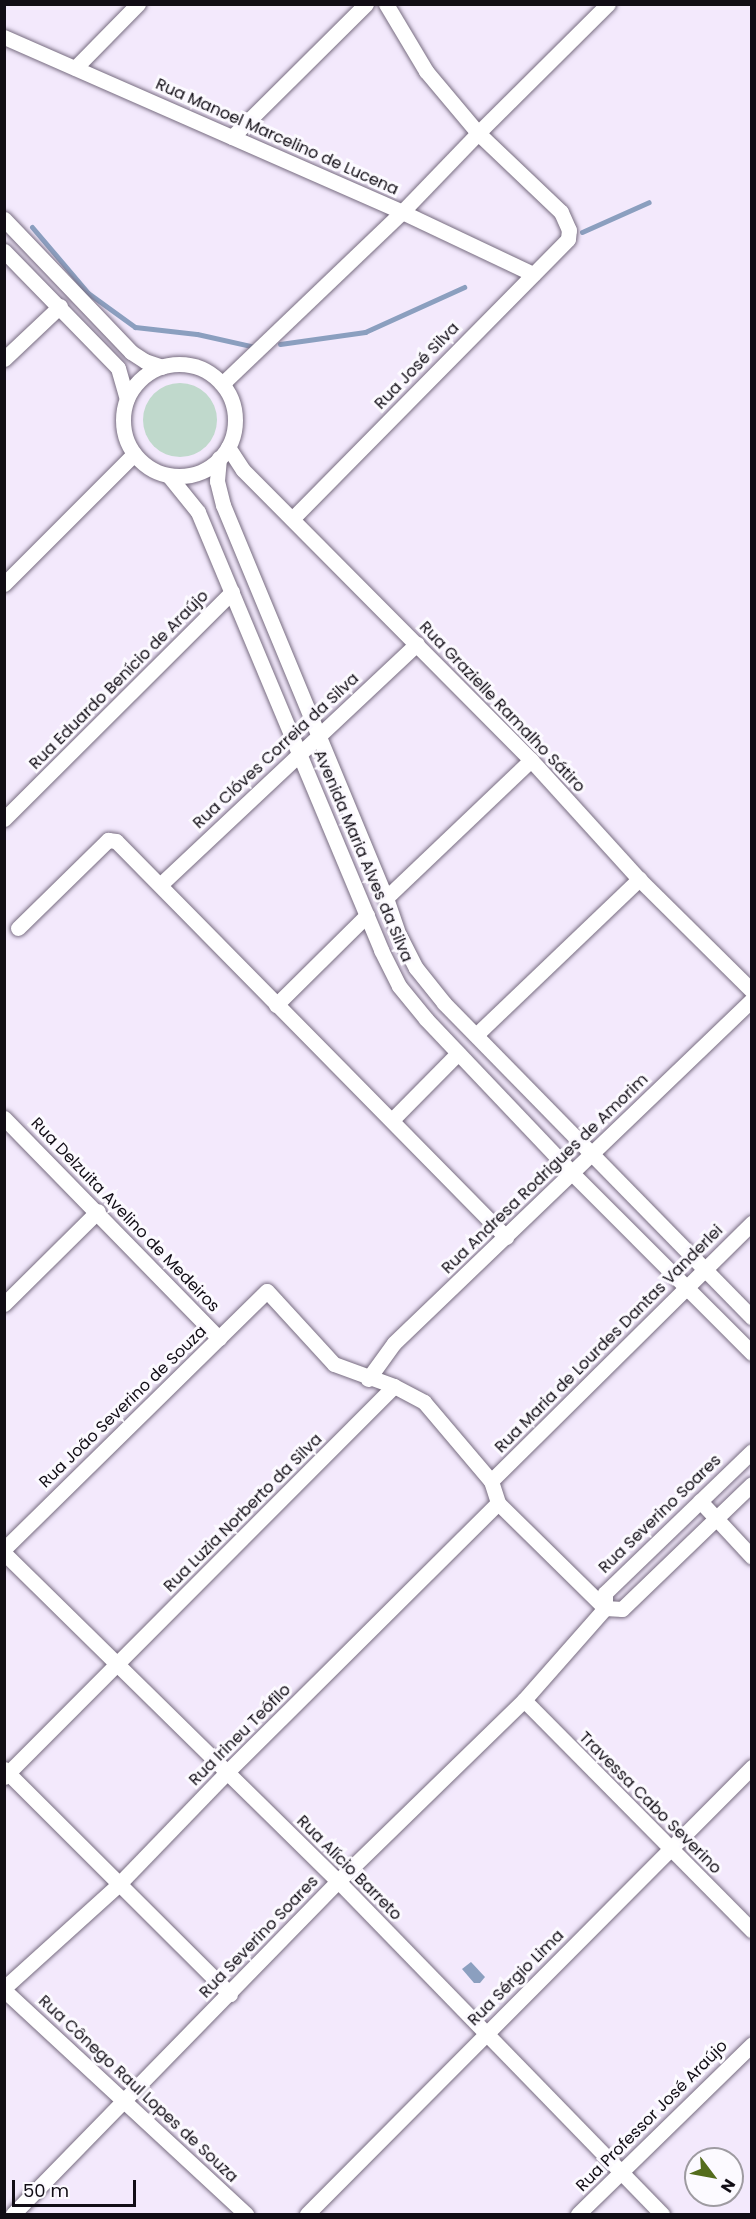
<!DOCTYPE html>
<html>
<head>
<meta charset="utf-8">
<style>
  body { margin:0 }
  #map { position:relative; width:756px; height:2219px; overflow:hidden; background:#f3e9fc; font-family:Poppins,sans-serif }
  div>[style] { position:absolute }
  .green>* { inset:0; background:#c0d9cc }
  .round { border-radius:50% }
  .water>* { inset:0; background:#8b9fbf }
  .stream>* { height:5px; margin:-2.5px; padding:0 2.5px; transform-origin:2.5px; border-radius:2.5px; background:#8b9fbf }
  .roads { filter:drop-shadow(0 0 2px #776c80) drop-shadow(0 0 2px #776c80) }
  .street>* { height:15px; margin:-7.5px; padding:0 7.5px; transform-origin:7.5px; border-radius:7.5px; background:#fff }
  .street>.ring { margin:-7.5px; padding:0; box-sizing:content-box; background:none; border:15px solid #fff; border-radius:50% }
  span { translate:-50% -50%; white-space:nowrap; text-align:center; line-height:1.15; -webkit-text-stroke:6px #fcfaff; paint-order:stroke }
  .street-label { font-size:16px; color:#110d15 }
  .frame { position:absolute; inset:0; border:6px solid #110d15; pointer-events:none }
  .north { position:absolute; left:684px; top:2147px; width:60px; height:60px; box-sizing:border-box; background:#fcfaff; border:2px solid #9e9ba1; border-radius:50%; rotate:122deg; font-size:16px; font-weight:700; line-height:24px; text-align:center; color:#110d15 }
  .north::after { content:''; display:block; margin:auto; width:21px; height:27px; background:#546c1c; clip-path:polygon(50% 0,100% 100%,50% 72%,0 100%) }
  .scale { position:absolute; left:12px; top:2180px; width:124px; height:27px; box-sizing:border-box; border:3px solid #110d15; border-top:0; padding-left:8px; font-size:18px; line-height:21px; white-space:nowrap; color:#110d15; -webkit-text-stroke:4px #fcfaff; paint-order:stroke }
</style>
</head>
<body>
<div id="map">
  <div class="green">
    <div class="round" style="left:143px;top:383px;width:74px;height:74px"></div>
  </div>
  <div class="water">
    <div style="clip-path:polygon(471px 1962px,485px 1977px,480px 1983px,474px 1983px,462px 1969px)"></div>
  </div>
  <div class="stream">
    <div style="left:32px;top:227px;width:87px;rotate:49.7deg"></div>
    <div style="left:88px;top:293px;width:58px;rotate:35.9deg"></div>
    <div style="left:135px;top:327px;width:62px;rotate:6.4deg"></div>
    <div style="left:197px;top:334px;width:59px;rotate:12.6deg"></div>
    <div style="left:582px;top:232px;width:73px;rotate:-24.1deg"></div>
    <div style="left:280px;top:344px;width:86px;rotate:-8deg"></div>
    <div style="left:365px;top:332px;width:109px;rotate:-24.4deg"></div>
  </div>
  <div class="roads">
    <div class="street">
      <div style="left:4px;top:37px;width:435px;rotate:23.7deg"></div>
      <div style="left:402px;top:212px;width:145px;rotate:25.3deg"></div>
      <div style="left:75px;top:68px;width:90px;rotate:-45.5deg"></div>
      <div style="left:232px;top:137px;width:189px;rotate:-44.8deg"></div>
      <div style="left:4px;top:219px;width:184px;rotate:46.3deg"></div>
      <div style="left:131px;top:352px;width:17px;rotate:33deg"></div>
      <div style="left:145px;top:361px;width:18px;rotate:19deg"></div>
      <div style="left:4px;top:251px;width:163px;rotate:45.7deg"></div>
      <div style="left:118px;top:368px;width:32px;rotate:74deg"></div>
      <div style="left:4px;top:359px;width:77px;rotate:-43.4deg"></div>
      <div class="ring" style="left:123px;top:364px;width:97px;height:97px"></div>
      <div style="left:222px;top:384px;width:249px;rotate:-43.7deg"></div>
      <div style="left:402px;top:212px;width:110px;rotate:-46.1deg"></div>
      <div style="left:478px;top:133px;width:183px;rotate:-44.8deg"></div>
      <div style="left:228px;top:447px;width:27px;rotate:57deg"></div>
      <div style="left:243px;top:470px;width:409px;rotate:45.2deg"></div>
      <div style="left:531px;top:760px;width:161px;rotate:47.8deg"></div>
      <div style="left:639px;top:879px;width:159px;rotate:44.7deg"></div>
      <div style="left:219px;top:458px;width:23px;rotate:95deg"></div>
      <div style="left:217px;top:481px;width:25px;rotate:76deg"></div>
      <div style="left:223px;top:505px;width:425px;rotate:67.5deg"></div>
      <div style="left:386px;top:898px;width:39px;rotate:71deg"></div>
      <div style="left:399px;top:935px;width:37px;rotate:63deg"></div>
      <div style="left:416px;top:968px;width:45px;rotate:51.3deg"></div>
      <div style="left:444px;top:1003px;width:440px;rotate:45.6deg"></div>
      <div style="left:169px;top:476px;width:46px;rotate:51.1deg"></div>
      <div style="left:198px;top:512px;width:475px;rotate:67.3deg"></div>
      <div style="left:381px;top:950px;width:40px;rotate:63.4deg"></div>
      <div style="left:399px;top:986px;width:43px;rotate:50.7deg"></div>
      <div style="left:426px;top:1019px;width:211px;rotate:46.5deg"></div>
      <div style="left:571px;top:1172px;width:256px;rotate:45deg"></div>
      <div style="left:292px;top:519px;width:393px;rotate:-45.4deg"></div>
      <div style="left:568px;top:239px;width:9px;rotate:-84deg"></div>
      <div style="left:569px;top:230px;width:20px;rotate:-114deg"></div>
      <div style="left:561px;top:212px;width:115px;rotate:-136.4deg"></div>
      <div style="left:478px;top:133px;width:81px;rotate:-130deg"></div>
      <div style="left:426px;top:71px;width:78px;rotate:-120.8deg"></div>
      <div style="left:4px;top:584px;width:184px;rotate:-45deg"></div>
      <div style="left:4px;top:819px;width:322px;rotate:-44.9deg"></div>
      <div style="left:161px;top:884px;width:351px;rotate:-43.2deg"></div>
      <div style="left:386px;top:898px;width:200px;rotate:-43.6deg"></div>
      <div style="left:18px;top:928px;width:126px;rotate:-44.4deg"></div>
      <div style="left:108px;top:840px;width:8px;rotate:7deg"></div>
      <div style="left:116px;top:841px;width:556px;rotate:45.44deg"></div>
      <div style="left:276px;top:1005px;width:128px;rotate:-44.7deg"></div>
      <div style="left:476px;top:1035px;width:226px;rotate:-43.7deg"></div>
      <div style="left:4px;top:1118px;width:308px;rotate:45.7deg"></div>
      <div style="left:392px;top:1120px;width:94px;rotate:-45.4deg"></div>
      <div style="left:4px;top:1304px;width:132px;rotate:-44.7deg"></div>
      <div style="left:368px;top:1379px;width:44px;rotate:-54.2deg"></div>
      <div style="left:394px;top:1343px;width:496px;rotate:-43.8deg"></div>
      <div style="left:491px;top:1481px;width:367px;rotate:-44.7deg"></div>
      <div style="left:700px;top:1501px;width:76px;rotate:47.1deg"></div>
      <div style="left:4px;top:1549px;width:368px;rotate:-44.5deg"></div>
      <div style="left:267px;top:1291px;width:99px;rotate:47.5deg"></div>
      <div style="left:334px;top:1364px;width:64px;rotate:20.1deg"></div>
      <div style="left:394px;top:1386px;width:34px;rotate:28deg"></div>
      <div style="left:424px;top:1402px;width:104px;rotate:49.7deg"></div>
      <div style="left:491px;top:1481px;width:23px;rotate:72deg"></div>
      <div style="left:498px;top:1503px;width:150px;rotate:44.5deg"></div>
      <div style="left:4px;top:1553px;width:468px;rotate:44.5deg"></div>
      <div style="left:338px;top:1881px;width:465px;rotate:45.8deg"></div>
      <div style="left:605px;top:1608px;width:17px;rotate:3deg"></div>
      <div style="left:622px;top:1609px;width:180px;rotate:-43.9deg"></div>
      <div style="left:524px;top:1700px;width:324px;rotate:45.3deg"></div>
      <div style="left:4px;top:1769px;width:319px;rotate:44.9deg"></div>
      <div style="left:4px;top:1777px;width:552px;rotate:-45.07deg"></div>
      <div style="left:4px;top:1988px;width:154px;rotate:-42.1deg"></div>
      <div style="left:118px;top:1885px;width:156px;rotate:-46deg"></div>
      <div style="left:226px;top:1773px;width:383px;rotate:-44.8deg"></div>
      <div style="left:4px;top:1990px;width:330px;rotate:42.8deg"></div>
      <div style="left:13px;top:2214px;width:465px;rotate:-45.7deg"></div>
      <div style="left:338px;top:1881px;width:260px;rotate:-44.2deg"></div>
      <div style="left:524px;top:1700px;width:123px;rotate:-48.6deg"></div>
      <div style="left:605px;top:1608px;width:15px;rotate:-90deg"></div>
      <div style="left:605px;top:1593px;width:204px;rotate:-44deg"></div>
      <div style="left:307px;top:2214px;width:631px;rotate:-45.13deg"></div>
      <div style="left:578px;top:2214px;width:243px;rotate:-44.3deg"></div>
    </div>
  </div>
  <div class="street-label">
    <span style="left:277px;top:137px;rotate:24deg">Rua Manoel Marcelino de Lucena</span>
    <span style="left:417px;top:366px;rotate:-46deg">Rua José Silva</span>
    <span style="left:119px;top:680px;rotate:-45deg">Rua Eduardo Benício de Araújo</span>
    <span style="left:502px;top:707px;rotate:46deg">Rua Grazielle Ramalho Sátiro</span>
    <span style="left:276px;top:751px;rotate:-43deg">Rua Clóves Correia da Silva</span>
    <span style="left:363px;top:856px;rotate:67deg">Avenida Maria Alves da Silva</span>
    <span style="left:545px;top:1174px;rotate:-44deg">Rua Andresa Rodrigues de Amorim</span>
    <span style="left:125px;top:1215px;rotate:46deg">Rua Delzuita Avelino de Medeiros</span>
    <span style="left:609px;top:1339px;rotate:-45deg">Rua Maria de Lourdes Dantas Vanderlei</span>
    <span style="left:123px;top:1407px;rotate:-44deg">Rua João Severino de Souza</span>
    <span style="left:243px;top:1513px;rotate:-45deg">Rua Luzia Norberto da Silva</span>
    <span style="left:660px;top:1514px;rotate:-44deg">Rua Severino Soares</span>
    <span style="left:240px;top:1735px;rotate:-45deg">Rua Irineu Teófilo</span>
    <span style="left:650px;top:1803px;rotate:45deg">Travessa Cabo Severino</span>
    <span style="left:349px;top:1868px;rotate:45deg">Rua Alício Barreto</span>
    <span style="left:259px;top:1937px;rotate:-46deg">Rua Severino Soares</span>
    <span style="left:516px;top:1978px;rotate:-45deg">Rua Sérgio Lima</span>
    <span style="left:138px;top:2089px;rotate:43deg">Rua Cônego Raul Lopes de Souza</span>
    <span style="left:652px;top:2116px;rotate:-45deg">Rua Professor José Araújo</span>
  </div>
  <div class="frame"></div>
  <div class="north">N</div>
  <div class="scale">50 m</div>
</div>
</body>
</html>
